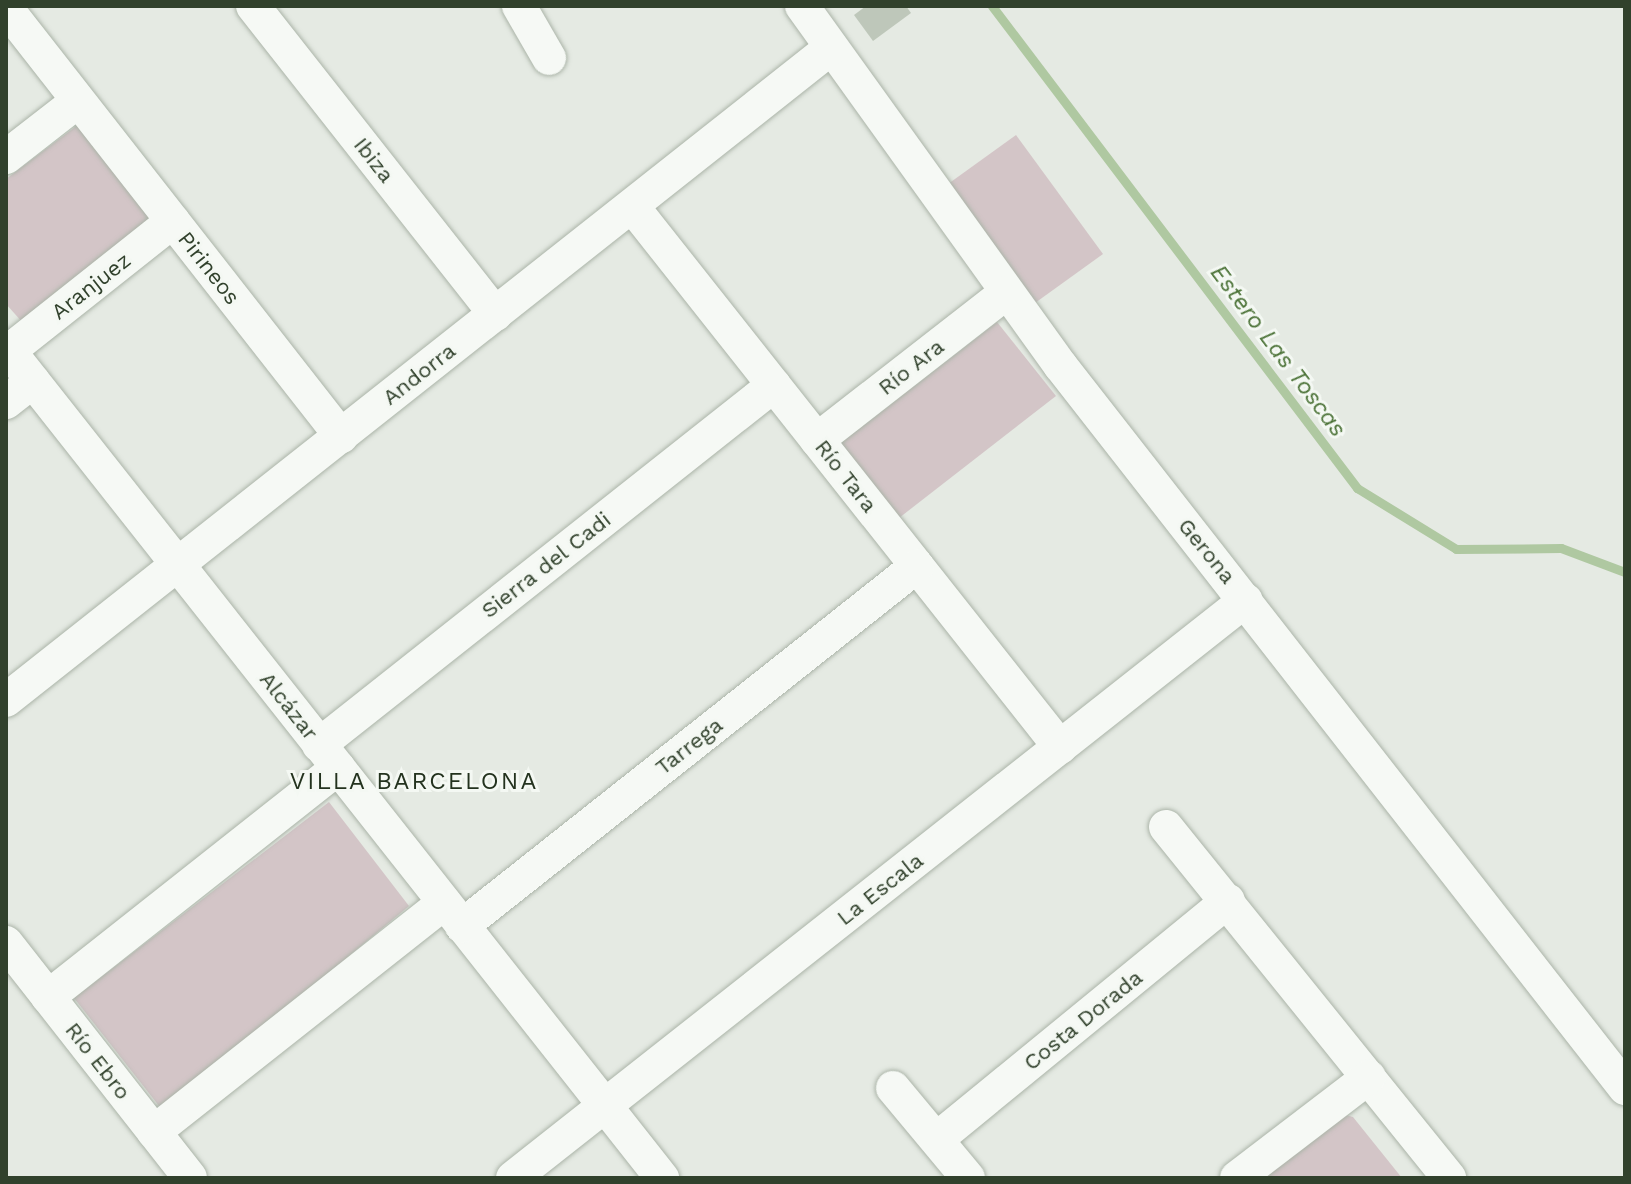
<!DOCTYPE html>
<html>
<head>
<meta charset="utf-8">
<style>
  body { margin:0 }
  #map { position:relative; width:1631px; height:1184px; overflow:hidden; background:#e5eae3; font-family:"Work Sans",sans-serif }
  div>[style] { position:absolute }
  .green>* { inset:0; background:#d3c5c7 }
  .stream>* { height:9px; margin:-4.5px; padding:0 4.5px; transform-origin:4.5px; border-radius:4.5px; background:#afc8a1 }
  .building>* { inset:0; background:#bec7ba }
  .roads { filter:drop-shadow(0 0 2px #abb4a8) drop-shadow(0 0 2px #abb4a8) }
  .minor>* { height:34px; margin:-17px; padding:0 17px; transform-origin:17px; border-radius:17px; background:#f6f9f5 }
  span { translate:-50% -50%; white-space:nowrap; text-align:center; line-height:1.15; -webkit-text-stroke:6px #f4f8f3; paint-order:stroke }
  .street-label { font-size:22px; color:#31412c }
  .water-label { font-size:24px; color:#4c7338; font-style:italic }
  .neighbourhood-label { font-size:24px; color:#23321e; letter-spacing:2px }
  .frame { position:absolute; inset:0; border:8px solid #31412c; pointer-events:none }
</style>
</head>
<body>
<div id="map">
  <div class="green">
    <div style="clip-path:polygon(79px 124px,149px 218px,23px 323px,6px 304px,6px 179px)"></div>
    <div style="clip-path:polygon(1016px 135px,1103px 254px,1035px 303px,948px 184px)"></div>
    <div style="clip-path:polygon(997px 322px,1056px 396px,899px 518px,841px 443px)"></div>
    <div style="clip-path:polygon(329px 802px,409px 906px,163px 1111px,74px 998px)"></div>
    <div style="clip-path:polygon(1338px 1113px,1353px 1117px,1402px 1178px,1258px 1178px)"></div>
  </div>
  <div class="stream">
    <div style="left:992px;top:6px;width:605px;rotate:52.86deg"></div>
    <div style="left:1357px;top:488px;width:116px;rotate:31.6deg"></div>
    <div style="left:1456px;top:549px;width:105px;rotate:-0.5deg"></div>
    <div style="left:1561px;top:548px;width:68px;rotate:20.6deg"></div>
  </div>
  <div class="building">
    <div style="clip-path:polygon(866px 6px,906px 6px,911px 13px,873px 41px,854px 15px)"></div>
  </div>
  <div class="roads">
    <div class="minor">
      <div style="left:253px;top:6px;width:392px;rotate:51.8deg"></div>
      <div style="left:519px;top:6px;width:60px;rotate:60deg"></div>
      <div style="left:802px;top:6px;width:442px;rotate:54.3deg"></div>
      <div style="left:1060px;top:365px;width:918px;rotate:51.99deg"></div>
      <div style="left:6px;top:8px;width:544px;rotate:51.95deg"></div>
      <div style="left:6px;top:157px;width:91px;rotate:-37.9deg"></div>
      <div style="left:632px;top:206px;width:690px;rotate:51.65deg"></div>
      <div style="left:6px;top:347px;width:1059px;rotate:51.71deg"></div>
      <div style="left:9px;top:351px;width:209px;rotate:-38.4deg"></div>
      <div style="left:6px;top:402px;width:34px;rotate:-38deg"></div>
      <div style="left:817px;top:440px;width:239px;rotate:-37.9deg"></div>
      <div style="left:6px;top:700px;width:1052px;rotate:-38.32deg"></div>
      <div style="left:319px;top:745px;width:580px;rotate:-38.35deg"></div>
      <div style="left:1166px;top:827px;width:451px;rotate:51.1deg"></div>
      <div style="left:462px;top:926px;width:580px;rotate:-38.35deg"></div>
      <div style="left:6px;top:943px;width:298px;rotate:51.9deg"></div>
      <div style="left:48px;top:997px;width:370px;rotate:-38.3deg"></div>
      <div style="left:893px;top:1088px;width:117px;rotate:50.2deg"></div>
      <div style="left:154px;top:1132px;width:370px;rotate:-38.3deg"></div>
      <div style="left:937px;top:1139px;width:376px;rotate:-39.3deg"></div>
      <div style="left:513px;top:1178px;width:933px;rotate:-38.26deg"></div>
      <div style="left:1237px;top:1178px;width:166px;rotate:-37.4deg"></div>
    </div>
  </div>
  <div class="street-label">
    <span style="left:374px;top:160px;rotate:52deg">Ibiza</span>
    <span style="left:209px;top:268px;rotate:52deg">Pirineos</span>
    <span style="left:91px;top:286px;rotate:-38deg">Aranjuez</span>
    <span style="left:911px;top:367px;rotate:-38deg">Río Ara</span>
    <span style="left:419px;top:374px;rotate:-38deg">Andorra</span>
    <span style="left:846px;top:476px;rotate:52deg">Río Tara</span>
    <span style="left:1207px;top:551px;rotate:51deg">Gerona</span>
    <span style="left:546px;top:565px;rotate:-38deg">Sierra del Cadi</span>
    <span style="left:289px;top:706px;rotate:52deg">Alcázar</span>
    <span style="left:689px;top:746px;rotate:-38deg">Tarrega</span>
    <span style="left:880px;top:889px;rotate:-38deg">La Escala</span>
    <span style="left:1083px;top:1020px;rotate:-39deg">Costa Dorada</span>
    <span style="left:98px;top:1061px;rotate:52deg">Río Ebro</span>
  </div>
  <div class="water-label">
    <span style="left:1278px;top:351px;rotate:53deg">Estero Las Toscas</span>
  </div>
  <div class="neighbourhood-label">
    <span style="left:414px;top:782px">VILLA BARCELONA</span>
  </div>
  <div class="frame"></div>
</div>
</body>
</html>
